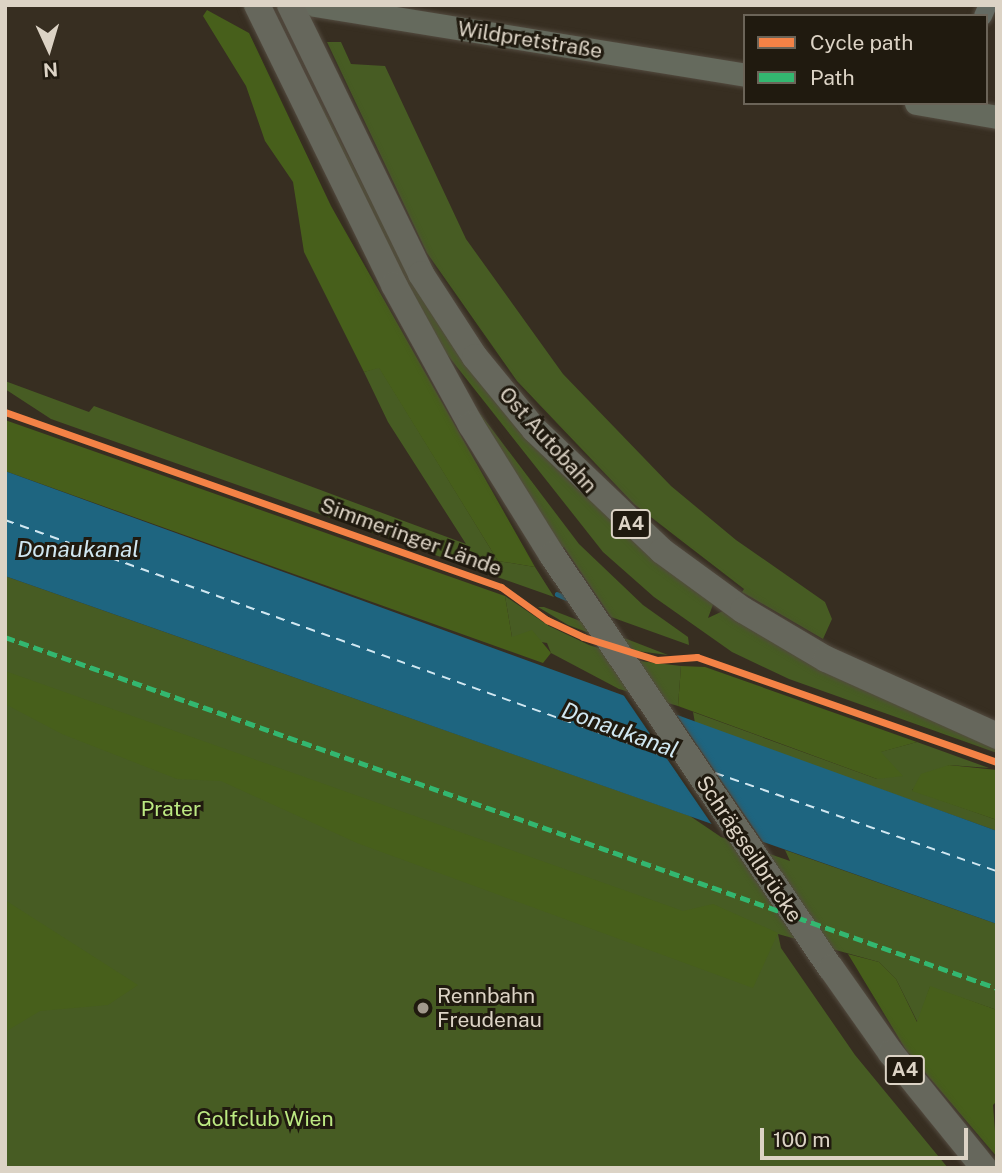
<!DOCTYPE html>
<html>
<head>
<meta charset="utf-8">
<style>
  body { margin:0 }
  #map { position:relative; width:1002px; height:1173px; overflow:hidden; background:#372e21; font-family:"Public Sans",sans-serif }
  div>[style] { position:absolute }
  .green>* { inset:0; background:#475c23 }
  .forest>* { inset:0; background:#475f1b }
  .water>* { inset:0; background:#1e6580 }
  .pier>* { inset:0; background:#372e21 }
  .stream>* { height:4.5px; margin:-2.25px; padding:0 2.25px; transform-origin:2.25px; border-radius:2.25px; background:#1e6580 }
  .ferry>* { height:2px; margin-top:-1px; transform-origin:0; background:repeating-linear-gradient(90deg,#d0e7f1 0 9px,transparent 0 16px) }
  .roads { filter:drop-shadow(0 0 2px #534b40) drop-shadow(0 0 2px #534b40) }
  .minor>* { height:18px; margin:-9px; padding:0 9px; transform-origin:9px; border-radius:9px; background:#646a62 }
  .major>* { height:23px; margin:-11.5px; padding:0 11.5px; transform-origin:11.5px; border-radius:11.5px; background:#656a5d }
  .highway>* { height:26px; margin:-13px; padding:0 13px; transform-origin:13px; border-radius:13px; background:#66675c }
  .quiet>* { height:5px; margin-top:-2.5px; transform-origin:0; background:repeating-linear-gradient(90deg,#33b770 0 10px,transparent 0 15px) }
  .cycleway>* { height:7px; margin:-3.5px; padding:0 3.5px; transform-origin:3.5px; border-radius:3.5px; background:#f48246 }
  .dots>* { width:19px; height:19px; translate:-50% -50%; box-sizing:border-box; border:4px solid #201a0f; border-radius:50% }
  span { translate:-50% -50%; white-space:nowrap; text-align:center; line-height:1.15; -webkit-text-stroke:6px #201a0f; paint-order:stroke }
  .shield-label span { padding:2px 5px; background:#201a0f; border:2px solid; border-radius:5px; -webkit-text-stroke-width:0 }
  .shield-label { font-size:19px; color:#dcd3c5; font-weight:700 }
  .street-label { font-size:21px; color:#dcd3c5 }
  .park-label { font-size:21px; color:#bce982 }
  .poi-label { font-size:21px; color:#dcd3c5 }
  .left { translate:0 -50%; text-align:left }
  .water-label { font-size:23px; color:#d0e7f1; font-style:italic }
  .frame { position:absolute; inset:0; border:7px solid #dcd3c5; pointer-events:none }
  .legend { position:absolute; left:743px; top:14px; width:245px; height:91px; box-sizing:border-box; background:#201a0f; border:2px solid #6b6458; margin:0; padding:9px 12px; list-style:none; font-size:21px; color:#dcd3c5 }
  .legend li { display:flex; align-items:center; gap:14px; height:35px }
  .legend b { width:35px; border:2px solid #6b6458 }
  .north { position:absolute; left:14px; top:14px; width:70px; height:70px; -webkit-text-stroke:5px #201a0f; paint-order:stroke; rotate:176deg; font-size:19px; font-weight:700; line-height:28px; text-align:center; color:#dcd3c5 }
  .north::after { content:''; display:block; margin:auto; width:24px; height:32px; background:#dcd3c5; clip-path:polygon(50% 0,100% 100%,50% 72%,0 100%) }
  .scale { position:absolute; left:760px; top:1128px; width:208px; height:32px; box-sizing:border-box; border:4px solid #dcd3c5; border-top:0; padding-left:9px; font-size:21px; line-height:24px; white-space:nowrap; color:#dcd3c5; -webkit-text-stroke:5px #201a0f; paint-order:stroke }
</style>
</head>
<body>
<div id="map">
  <div class="green">
    <div style="clip-path:polygon(327px 42px,341px 42px,351px 64px,385px 66px,466px 239px,563px 374px,671px 486px,736px 540px,825px 602px,832px 619px,823px 639px,742px 592px,744px 589px,634px 504px,517px 381px,427px 253px)"></div>
    <div style="clip-path:polygon(317px 96px,401px 259px,559px 471px,660px 562px,714px 602px,708px 618px,725px 610px,997px 747px,997px 753px,789px 679px,732px 652px,654px 597px,603px 552px,442px 348px,360px 196px)"></div>
    <div style="clip-path:polygon(379px 367px,498px 561px,535px 567px,554px 597px,51px 419px,5px 389px,5px 381px,89px 412px,94px 406px,466px 544px,388px 422px,364px 372px)"></div>
    <div style="clip-path:polygon(476px 408px,579px 544px,643px 605px,688px 637px,689px 645px,611px 617px,564px 547px,560px 549px)"></div>
    <div style="clip-path:polygon(5px 576px,690px 816px,721px 837px,790px 861px,785px 850px,997px 924px,997px 1010px,930px 987px,918px 1023px,896px 979px,879px 962px,778px 934px,781px 948px,855px 1055px,948px 1168px,5px 1168px)"></div>
    <div style="clip-path:polygon(505px 596px,549px 626px,589px 645px,640px 661px,681px 666px,678px 706px,619px 689px,551px 653px,547px 643px,512px 637px)"></div>
    <div style="clip-path:polygon(538px 607px,544px 607px,668px 655px,637px 651px,568px 625px)"></div>
    <div style="clip-path:polygon(693px 712px,877px 779px,880px 752px,917px 742px,989px 768px,949px 765px,912px 790px,997px 820px,997px 831px,695px 723px)"></div>
  </div>
  <div class="forest">
    <div style="clip-path:polygon(207px 10px,249px 33px,331px 206px,535px 567px,498px 561px,379px 368px,364px 372px,304px 252px,293px 182px,265px 141px,246px 86px,203px 16px)"></div>
    <div style="clip-path:polygon(5px 420px,505px 596px,512px 637px,532px 630px,551px 653px,543px 663px,5px 471px)"></div>
    <div style="clip-path:polygon(681px 666px,705px 667px,917px 742px,881px 752px,903px 776px,877px 779px,678px 706px)"></div>
    <div style="clip-path:polygon(5px 671px,683px 911px,713px 904px,778px 933px,753px 988px,357px 843px,221px 781px,177px 779px,62px 734px,5px 704px)"></div>
    <div style="clip-path:polygon(949px 765px,997px 770px,997px 820px,912px 791px,921px 774px)"></div>
    <div style="clip-path:polygon(5px 900px,138px 985px,108px 1005px,40px 1011px,5px 1032px)"></div>
    <div style="clip-path:polygon(848px 954px,879px 962px,896px 979px,917px 1022px,930px 986px,997px 1010px,997px 1101px,993px 1105px,997px 1157px,906px 1050px)"></div>
  </div>
  <div class="water">
    <div style="clip-path:polygon(5px 471px,997px 831px,997px 924px,5px 576px)"></div>
  </div>
  <div class="pier">
    <div style="clip-path:polygon(620px 690px,674px 711px,767px 848px,715px 829px)"></div>
  </div>
  <div class="stream">
    <div style="left:557px;top:594px;width:13px;rotate:23deg"></div>
  </div>
  <div class="ferry">
    <div style="left:5px;top:520px;width:709px;rotate:19.69deg"></div>
    <div style="left:715px;top:773px;width:299px;rotate:19.2deg"></div>
  </div>
  <div class="roads">
    <div class="minor">
      <div style="left:983px;top:16px;width:12px;rotate:-66deg"></div>
    </div>
    <div class="major">
      <div style="left:315px;top:5px;width:436px;rotate:9.2deg"></div>
      <div style="left:916px;top:103px;width:82px;rotate:9.8deg"></div>
    </div>
    <div class="highway">
      <div style="left:257px;top:5px;width:312px;rotate:63.9deg"></div>
      <div style="left:394px;top:285px;width:160px;rotate:61.2deg"></div>
      <div style="left:471px;top:425px;width:153px;rotate:58.1deg"></div>
      <div style="left:552px;top:555px;width:498px;rotate:56deg"></div>
      <div style="left:831px;top:968px;width:104px;rotate:54.8deg"></div>
      <div style="left:891px;top:1053px;width:148px;rotate:51deg"></div>
      <div style="left:290px;top:5px;width:299px;rotate:64deg"></div>
      <div style="left:421px;top:274px;width:99px;rotate:57deg"></div>
      <div style="left:475px;top:357px;width:94px;rotate:50.6deg"></div>
      <div style="left:535px;top:430px;width:175px;rotate:43.6deg"></div>
      <div style="left:662px;top:551px;width:100px;rotate:36.1deg"></div>
      <div style="left:743px;top:610px;width:96px;rotate:30.6deg"></div>
      <div style="left:826px;top:659px;width:188px;rotate:24.2deg"></div>
    </div>
  </div>
  <div class="quiet">
    <div style="left:5px;top:637px;width:1052px;rotate:19.49deg"></div>
  </div>
  <div class="cycleway">
    <div style="left:5px;top:412px;width:526px;rotate:19.43deg"></div>
    <div style="left:501px;top:587px;width:57px;rotate:35.7deg"></div>
    <div style="left:547px;top:620px;width:40px;rotate:25deg"></div>
    <div style="left:583px;top:637px;width:77px;rotate:17.3deg"></div>
    <div style="left:657px;top:660px;width:40px;rotate:-4.3deg"></div>
    <div style="left:697px;top:657px;width:318px;rotate:19.3deg"></div>
  </div>
  <div class="dots">
    <div style="left:423px;top:1008px;background:#a2998c"></div>
  </div>
  <div class="shield-label">
    <span style="left:631px;top:524px">A4</span>
    <span style="left:905px;top:1070px">A4</span>
  </div>
  <div class="street-label">
    <span style="left:530px;top:40px;rotate:9deg">Wildpretstraße</span>
    <span style="left:548px;top:440px;rotate:48deg">Ost Autobahn</span>
    <span style="left:411px;top:537px;rotate:20deg">Simmeringer Lände</span>
    <span style="left:749px;top:849px;rotate:56deg">Schrägseilbrücke</span>
  </div>
  <div class="park-label">
    <span style="left:171px;top:809px">Prater</span>
    <span style="left:265px;top:1119px">Golfclub Wien</span>
  </div>
  <div class="poi-label">
    <span class="left" style="left:437px;top:1008px">Rennbahn<br>Freudenau</span>
  </div>
  <div class="water-label">
    <span style="left:78px;top:549px">Donaukanal</span>
    <span style="left:620px;top:730px;rotate:20deg">Donaukanal</span>
  </div>
  <div class="frame"></div>
  <ul class="legend">
  <li><b style="height:9px;background:#f48246"></b>Cycle path</li>
  <li><b style="height:9px;background:#33b770"></b>Path</li>
  </ul>
  <div class="north">N</div>
  <div class="scale">100 m</div>
</div>
</body>
</html>
